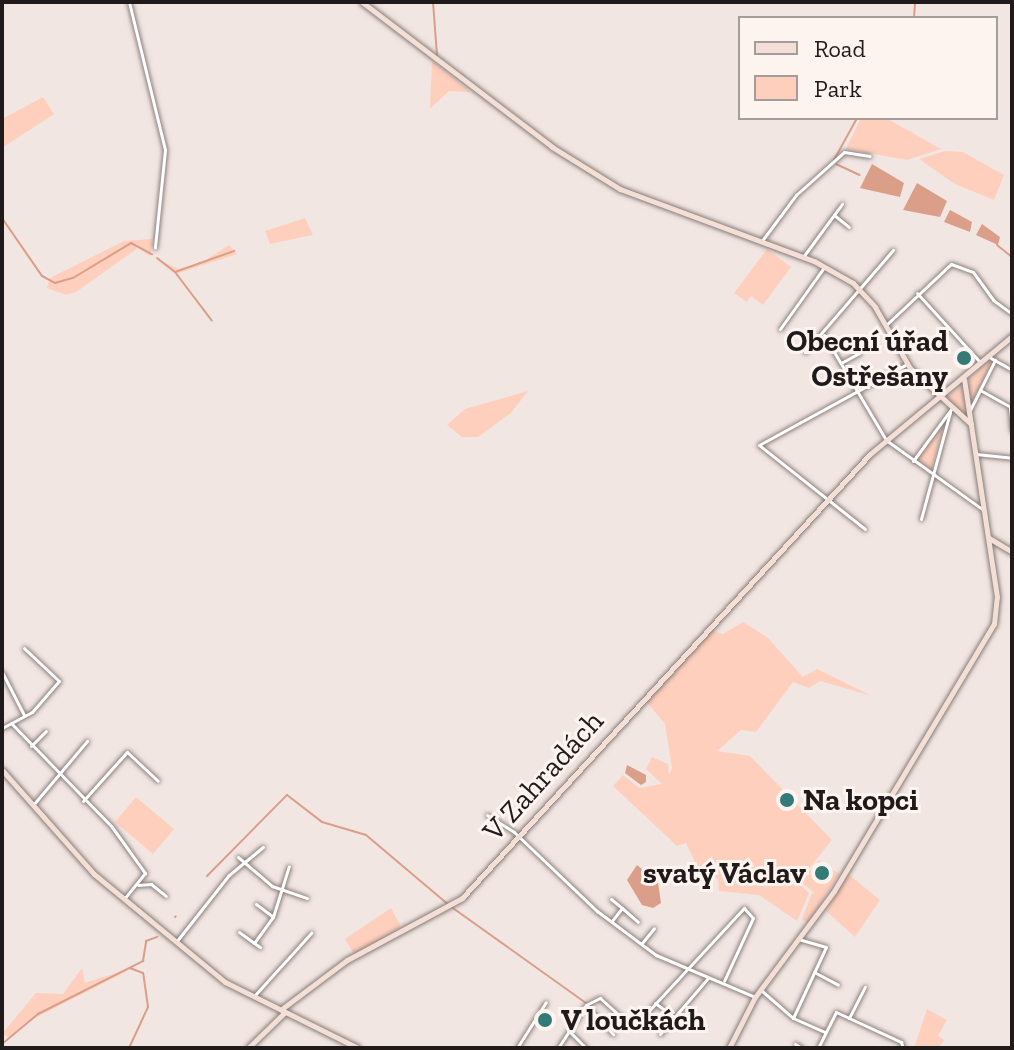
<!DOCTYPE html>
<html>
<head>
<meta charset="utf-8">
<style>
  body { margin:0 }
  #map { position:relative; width:1014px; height:1050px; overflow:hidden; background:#f2e6e2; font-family:"Zilla Slab",serif }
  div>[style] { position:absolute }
  .green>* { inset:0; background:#ffcfbd }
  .water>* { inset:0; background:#da9e89 }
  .stream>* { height:2px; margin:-1px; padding:0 1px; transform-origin:1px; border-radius:1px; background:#da9e89 }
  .roads { filter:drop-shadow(0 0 2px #867c78) drop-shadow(0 0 2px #867c78) }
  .street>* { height:3px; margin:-1.5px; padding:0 1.5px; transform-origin:1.5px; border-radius:1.5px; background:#fff }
  .secondary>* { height:5px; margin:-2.5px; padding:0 2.5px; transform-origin:2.5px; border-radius:2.5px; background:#f4dfd7 }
  .dots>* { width:22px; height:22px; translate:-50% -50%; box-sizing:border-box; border:4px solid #fdf4f0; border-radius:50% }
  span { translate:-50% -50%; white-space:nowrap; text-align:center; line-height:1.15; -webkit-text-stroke:6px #fdf4f0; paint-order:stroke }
  .poi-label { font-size:30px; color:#201b1a; font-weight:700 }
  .right { translate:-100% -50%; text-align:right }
  .left { translate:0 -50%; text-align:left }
  .street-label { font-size:30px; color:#201b1a }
  .frame { position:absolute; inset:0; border:4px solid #201b1a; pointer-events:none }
  .legend { position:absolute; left:738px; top:16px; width:260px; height:104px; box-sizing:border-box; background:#fdf4f0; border:2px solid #a59d9a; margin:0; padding:10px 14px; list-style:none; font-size:24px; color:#201b1a }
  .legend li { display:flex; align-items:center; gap:16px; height:40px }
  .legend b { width:40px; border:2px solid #a59d9a }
</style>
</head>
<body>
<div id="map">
  <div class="green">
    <div style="clip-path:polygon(432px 61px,471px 92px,449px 91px,430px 109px)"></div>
    <div style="clip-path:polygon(43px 97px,54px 114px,2px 148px,2px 119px)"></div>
    <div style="clip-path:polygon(861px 118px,886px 118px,941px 149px,907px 160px,846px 149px)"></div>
    <div style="clip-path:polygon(945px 151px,963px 152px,1004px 175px,994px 200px,955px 184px,919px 159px)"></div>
    <div style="clip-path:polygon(305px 218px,313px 235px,270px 244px,265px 231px)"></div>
    <div style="clip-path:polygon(153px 239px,150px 256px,138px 248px,76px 292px,66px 295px,47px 288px,50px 278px,124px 241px)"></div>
    <div style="clip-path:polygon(229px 245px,237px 254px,176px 274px,156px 259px,179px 269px,201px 263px)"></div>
    <div style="clip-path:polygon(767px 249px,791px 267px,763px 305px,751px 296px,747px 302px,734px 293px)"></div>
    <div style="clip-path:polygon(989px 360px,993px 362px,971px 404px,969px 379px)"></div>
    <div style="clip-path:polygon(962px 386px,967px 414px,964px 415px,946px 398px)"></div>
    <div style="clip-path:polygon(528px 391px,511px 413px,478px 437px,462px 437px,447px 425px,465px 409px)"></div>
    <div style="clip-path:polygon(946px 420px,943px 428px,931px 470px,916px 459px)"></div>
    <div style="clip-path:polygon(743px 622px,767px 637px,803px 677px,817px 669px,872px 696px,820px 681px,809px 688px,793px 682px,756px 732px,741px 730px,717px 751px,750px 756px,832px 840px,798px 882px,809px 893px,797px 921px,759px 895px,719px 891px,718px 879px,701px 874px,686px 843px,677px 846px,613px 786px,623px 775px,639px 788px,662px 784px,646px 769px,652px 757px,668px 764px,669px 776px,672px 768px,665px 724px,645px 700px,711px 630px,723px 634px)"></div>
    <div style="clip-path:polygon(136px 797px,174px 829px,153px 854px,115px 822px)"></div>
    <div style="clip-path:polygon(819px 860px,839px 874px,808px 923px,802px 919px,812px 893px,816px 894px,801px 882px)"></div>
    <div style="clip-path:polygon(847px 873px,880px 900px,855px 937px,826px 911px)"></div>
    <div style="clip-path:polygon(391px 908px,401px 927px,354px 954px,345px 939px)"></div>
    <div style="clip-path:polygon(137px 966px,25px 1023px,10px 1038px,2px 1034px,36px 993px,63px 994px,82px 968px,85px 983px)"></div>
    <div style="clip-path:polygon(927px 1009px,947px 1020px,938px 1036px,944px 1040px,939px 1048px,914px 1048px)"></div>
  </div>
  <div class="water">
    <div style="clip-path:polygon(872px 164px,904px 183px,900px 197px,860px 188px)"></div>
    <div style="clip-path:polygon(917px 183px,947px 201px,940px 217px,903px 210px)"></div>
    <div style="clip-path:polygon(950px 210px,972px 222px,970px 232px,944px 222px)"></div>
    <div style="clip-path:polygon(982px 224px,1000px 237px,998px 245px,976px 235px)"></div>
    <div style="clip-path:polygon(627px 765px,646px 775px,646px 782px,641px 785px,625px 773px)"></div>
    <div style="clip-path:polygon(637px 865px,658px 883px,661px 903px,653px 908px,642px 905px,627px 880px)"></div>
  </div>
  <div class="stream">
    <div style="left:433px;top:2px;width:53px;rotate:85.7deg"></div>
    <div style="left:914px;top:18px;width:16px;rotate:-86deg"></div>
    <div style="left:834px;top:160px;width:48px;rotate:-61.3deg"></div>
    <div style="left:836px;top:164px;width:26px;rotate:25deg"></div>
    <div style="left:2px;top:218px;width:70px;rotate:55.4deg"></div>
    <div style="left:42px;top:276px;width:15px;rotate:28deg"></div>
    <div style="left:55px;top:283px;width:19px;rotate:-16deg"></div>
    <div style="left:73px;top:278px;width:68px;rotate:-31.1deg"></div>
    <div style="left:131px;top:243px;width:24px;rotate:28deg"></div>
    <div style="left:997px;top:245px;width:19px;rotate:39deg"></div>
    <div style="left:157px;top:258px;width:23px;rotate:38deg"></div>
    <div style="left:175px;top:272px;width:61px;rotate:52.9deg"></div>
    <div style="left:175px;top:272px;width:63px;rotate:-19.6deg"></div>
    <div style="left:207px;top:876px;width:114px;rotate:-45.4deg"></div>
    <div style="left:287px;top:795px;width:44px;rotate:37.6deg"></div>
    <div style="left:322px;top:822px;width:46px;rotate:16.5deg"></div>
    <div style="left:366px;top:835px;width:110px;rotate:40.2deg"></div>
    <div style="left:450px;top:906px;width:167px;rotate:35.5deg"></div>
    <div style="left:175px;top:917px;width:1px;rotate:-45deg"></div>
    <div style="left:2px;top:1044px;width:47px;rotate:-39.8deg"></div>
    <div style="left:38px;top:1014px;width:118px;rotate:-26.8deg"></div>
    <div style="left:143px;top:961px;width:20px;rotate:-81deg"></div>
    <div style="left:146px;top:941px;width:12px;rotate:-20deg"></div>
    <div style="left:129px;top:1048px;width:45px;rotate:-65.1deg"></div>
    <div style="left:148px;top:1007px;width:34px;rotate:-98deg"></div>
    <div style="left:143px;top:973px;width:14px;rotate:-159deg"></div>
  </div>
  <div class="roads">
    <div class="street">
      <div style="left:129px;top:2px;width:152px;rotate:76.3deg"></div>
      <div style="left:165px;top:150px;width:98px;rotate:95.9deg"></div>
      <div style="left:834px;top:215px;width:19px;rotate:39deg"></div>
      <div style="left:761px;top:242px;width:59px;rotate:-53.3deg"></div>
      <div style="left:796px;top:195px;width:64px;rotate:-41.9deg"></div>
      <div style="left:844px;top:152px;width:26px;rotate:9deg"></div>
      <div style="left:803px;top:257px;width:66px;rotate:-53.7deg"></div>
      <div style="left:917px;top:293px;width:92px;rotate:47.6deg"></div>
      <div style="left:886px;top:325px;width:89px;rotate:-43.2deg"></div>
      <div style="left:951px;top:264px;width:23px;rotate:20deg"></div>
      <div style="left:973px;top:272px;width:34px;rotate:54deg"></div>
      <div style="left:993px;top:300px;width:24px;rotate:36deg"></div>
      <div style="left:780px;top:329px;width:77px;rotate:-54.5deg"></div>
      <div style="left:824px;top:335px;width:122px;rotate:59.4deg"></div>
      <div style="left:886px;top:440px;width:118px;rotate:35.7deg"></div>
      <div style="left:805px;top:352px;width:135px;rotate:-49.2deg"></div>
      <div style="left:989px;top:357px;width:26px;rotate:29deg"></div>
      <div style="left:841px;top:363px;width:21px;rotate:-29deg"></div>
      <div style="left:859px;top:353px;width:9px;rotate:-111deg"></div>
      <div style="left:980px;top:390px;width:37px;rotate:29deg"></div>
      <div style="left:1010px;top:407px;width:24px;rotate:85deg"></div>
      <div style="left:970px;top:410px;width:56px;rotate:-63.4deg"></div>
      <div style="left:976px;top:454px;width:36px;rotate:6deg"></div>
      <div style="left:913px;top:461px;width:66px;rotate:-53.7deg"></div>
      <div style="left:921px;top:519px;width:111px;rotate:-74.8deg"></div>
      <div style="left:865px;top:529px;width:135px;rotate:-141.6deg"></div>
      <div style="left:759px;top:445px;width:169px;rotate:-28.7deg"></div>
      <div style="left:2px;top:672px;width:48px;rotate:62.9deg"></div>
      <div style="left:11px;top:723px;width:145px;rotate:45.8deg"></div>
      <div style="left:112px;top:827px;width:57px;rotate:54.3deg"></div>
      <div style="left:145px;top:873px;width:33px;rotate:129deg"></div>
      <div style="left:2px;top:728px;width:34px;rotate:-28deg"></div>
      <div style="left:32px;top:712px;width:41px;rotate:-48.9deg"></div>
      <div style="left:59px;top:681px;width:48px;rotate:-136.7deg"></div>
      <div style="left:31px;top:746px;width:21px;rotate:-45deg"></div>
      <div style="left:83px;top:801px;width:66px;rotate:-48.1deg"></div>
      <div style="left:127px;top:752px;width:42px;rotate:43.1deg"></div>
      <div style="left:33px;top:805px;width:84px;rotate:-49.8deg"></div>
      <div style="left:487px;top:815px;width:32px;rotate:32deg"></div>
      <div style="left:514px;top:832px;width:115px;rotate:43.6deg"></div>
      <div style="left:597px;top:911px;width:74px;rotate:36.7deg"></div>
      <div style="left:656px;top:955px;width:108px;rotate:23deg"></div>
      <div style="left:238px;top:857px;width:45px;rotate:40.5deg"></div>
      <div style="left:272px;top:886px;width:37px;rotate:19deg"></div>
      <div style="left:138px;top:885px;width:13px;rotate:-4deg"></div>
      <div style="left:151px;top:884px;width:19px;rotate:39deg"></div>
      <div style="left:611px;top:899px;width:14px;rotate:39deg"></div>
      <div style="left:622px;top:908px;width:16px;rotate:128deg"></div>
      <div style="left:256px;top:904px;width:20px;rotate:37deg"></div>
      <div style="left:622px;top:908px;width:21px;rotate:41deg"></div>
      <div style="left:239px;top:932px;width:26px;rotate:36deg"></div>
      <div style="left:176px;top:942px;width:85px;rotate:-51.7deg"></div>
      <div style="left:229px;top:875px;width:44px;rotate:-39.5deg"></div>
      <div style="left:254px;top:943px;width:32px;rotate:-54deg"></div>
      <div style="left:273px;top:917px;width:53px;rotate:-72.6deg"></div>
      <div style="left:642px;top:943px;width:19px;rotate:-51deg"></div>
      <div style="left:814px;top:972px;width:27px;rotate:28deg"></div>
      <div style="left:762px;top:991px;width:41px;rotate:41.1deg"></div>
      <div style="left:793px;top:1018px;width:35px;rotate:24deg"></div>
      <div style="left:255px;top:995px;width:84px;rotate:-47.9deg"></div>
      <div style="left:655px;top:1003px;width:24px;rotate:36deg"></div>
      <div style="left:586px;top:1005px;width:40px;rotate:47deg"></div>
      <div style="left:643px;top:1017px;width:149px;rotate:-47.2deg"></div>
      <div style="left:744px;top:908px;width:13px;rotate:48deg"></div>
      <div style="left:753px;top:918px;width:69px;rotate:114.7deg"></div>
      <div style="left:793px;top:1018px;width:78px;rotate:-65.1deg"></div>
      <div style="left:826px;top:947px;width:29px;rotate:-164deg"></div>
      <div style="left:849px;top:1018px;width:35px;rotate:-63deg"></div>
      <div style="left:569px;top:1031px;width:24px;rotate:45deg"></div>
      <div style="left:660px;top:1034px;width:74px;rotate:-49.4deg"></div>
      <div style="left:795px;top:1044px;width:8px;rotate:30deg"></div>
      <div style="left:517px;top:1048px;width:54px;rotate:-57.8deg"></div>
      <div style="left:558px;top:1048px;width:51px;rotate:-56.9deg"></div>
      <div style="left:586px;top:1005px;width:16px;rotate:-27deg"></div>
      <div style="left:600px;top:998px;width:39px;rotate:42deg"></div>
      <div style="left:818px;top:1048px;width:40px;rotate:-63.4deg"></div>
      <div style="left:836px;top:1012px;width:72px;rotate:24.8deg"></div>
      <div style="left:901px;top:1042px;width:6px;rotate:72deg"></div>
    </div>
    <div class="secondary">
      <div style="left:362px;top:2px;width:239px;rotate:37.3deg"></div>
      <div style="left:552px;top:147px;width:80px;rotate:31.7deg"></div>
      <div style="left:620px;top:189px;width:207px;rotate:20.4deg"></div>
      <div style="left:814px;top:261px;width:45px;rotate:29.4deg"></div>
      <div style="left:853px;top:283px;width:33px;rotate:47deg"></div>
      <div style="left:875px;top:307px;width:70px;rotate:60.2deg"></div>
      <div style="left:910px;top:368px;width:83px;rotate:42.6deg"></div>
      <div style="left:989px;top:538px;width:27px;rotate:31deg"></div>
      <div style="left:2px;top:770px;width:139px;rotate:48.5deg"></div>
      <div style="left:94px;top:874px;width:170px;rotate:39.5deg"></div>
      <div style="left:225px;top:982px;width:148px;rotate:26.4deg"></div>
      <div style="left:283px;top:1008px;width:80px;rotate:-36.9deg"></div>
      <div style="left:347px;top:960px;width:131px;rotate:-28.3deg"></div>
      <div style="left:462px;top:898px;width:603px;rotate:-47.42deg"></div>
      <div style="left:870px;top:454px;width:185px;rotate:-39.7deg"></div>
      <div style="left:248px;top:1048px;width:50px;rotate:-44.2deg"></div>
      <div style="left:729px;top:1048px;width:57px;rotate:-63deg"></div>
      <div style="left:755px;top:997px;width:132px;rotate:-53.3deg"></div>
      <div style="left:834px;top:891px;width:311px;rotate:-59.1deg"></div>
      <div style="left:994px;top:624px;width:27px;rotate:-84deg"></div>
      <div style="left:997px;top:597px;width:220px;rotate:-98.6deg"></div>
    </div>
  </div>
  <div class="dots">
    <div style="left:964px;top:358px;background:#327b77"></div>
    <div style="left:787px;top:800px;background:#327b77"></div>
    <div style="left:822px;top:873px;background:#327b77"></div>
    <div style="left:545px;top:1020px;background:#327b77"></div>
  </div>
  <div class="poi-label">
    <span class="right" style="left:948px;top:358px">Obecní úřad<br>Ostřešany</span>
    <span class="left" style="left:803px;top:800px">Na kopci</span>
    <span class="right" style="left:806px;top:873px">svatý Václav</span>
    <span class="left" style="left:561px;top:1020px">V loučkách</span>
  </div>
  <div class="street-label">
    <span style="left:543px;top:776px;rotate:-48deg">V Zahradách</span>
  </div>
  <div class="frame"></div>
  <ul class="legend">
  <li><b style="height:10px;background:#f4dfd7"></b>Road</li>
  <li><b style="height:22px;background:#ffcfbd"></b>Park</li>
  </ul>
</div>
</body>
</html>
